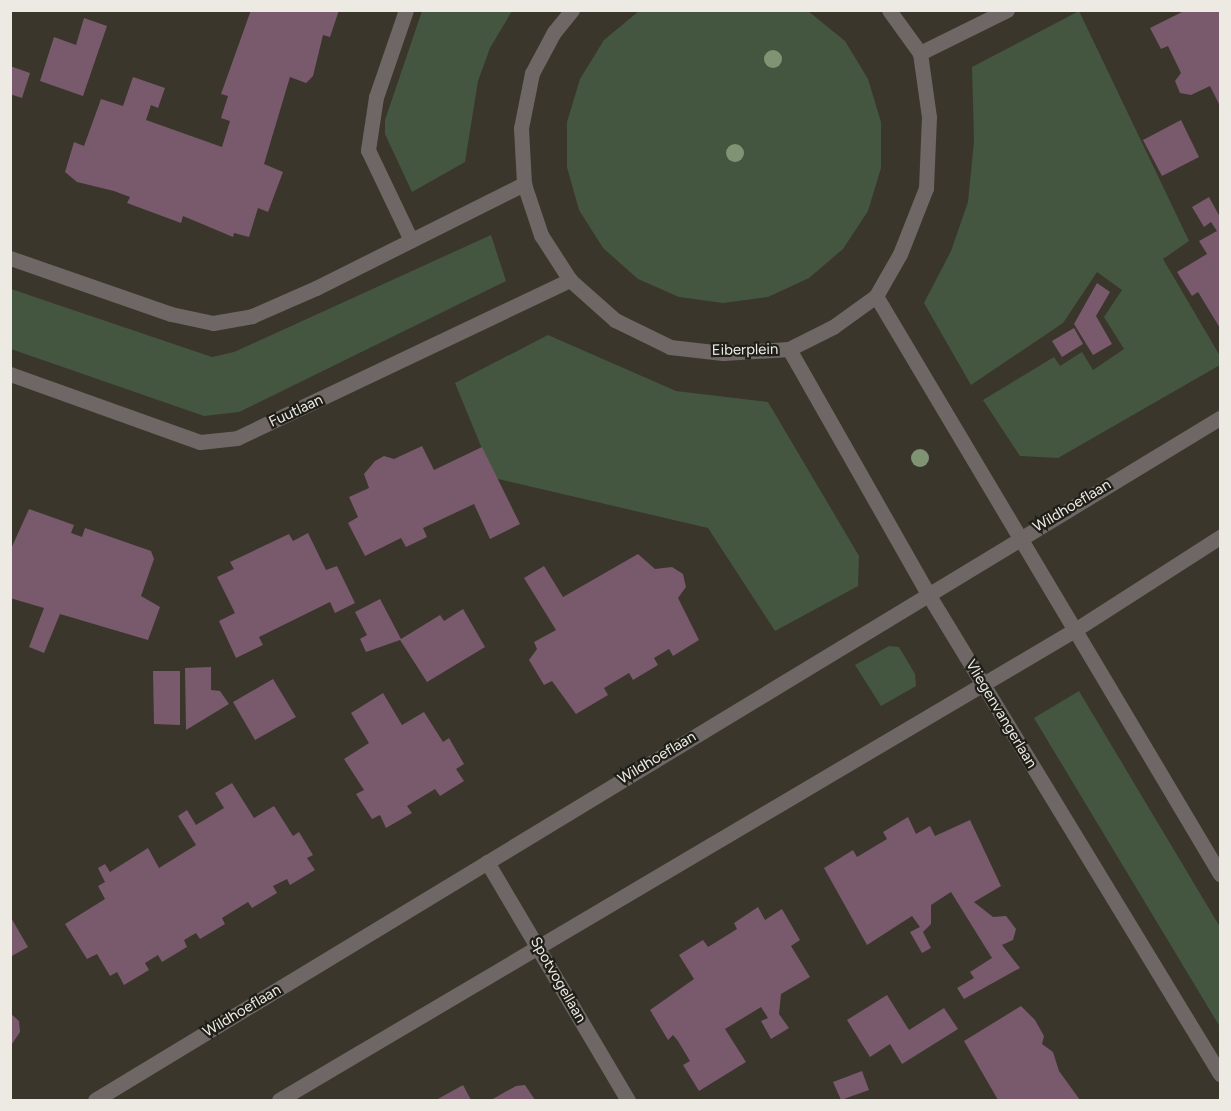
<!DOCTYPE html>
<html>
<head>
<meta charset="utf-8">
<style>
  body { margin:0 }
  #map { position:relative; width:1231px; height:1111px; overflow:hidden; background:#3a362b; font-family:Figtree,sans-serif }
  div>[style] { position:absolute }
  .green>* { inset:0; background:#44563f }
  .building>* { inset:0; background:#79596c }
  .minor>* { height:15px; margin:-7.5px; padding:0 7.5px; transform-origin:7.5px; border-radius:7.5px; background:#6e6765 }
  .trees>* { width:18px; height:18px; margin:-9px; border-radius:50%; background:#809473 }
  span { translate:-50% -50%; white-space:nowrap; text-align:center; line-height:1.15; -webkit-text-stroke:4.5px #1f1e19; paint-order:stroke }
  .street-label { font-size:15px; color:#eceae2 }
  .frame { position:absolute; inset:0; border:12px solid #eceae2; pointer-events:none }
</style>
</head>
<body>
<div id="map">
  <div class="green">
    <div style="clip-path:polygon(422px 11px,512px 11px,490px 48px,478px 81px,465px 162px,412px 192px,385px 134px,385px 120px)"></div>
    <div style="clip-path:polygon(639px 11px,808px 11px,845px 41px,868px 79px,881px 122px,881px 168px,868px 211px,843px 249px,809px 278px,768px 297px,723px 303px,679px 297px,638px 279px,603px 248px,579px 210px,567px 167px,567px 122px,580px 79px,604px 40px)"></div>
    <div style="clip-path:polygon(1079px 11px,1189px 241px,1163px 259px,1220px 356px,1220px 365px,1058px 458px,1020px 456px,983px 400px,1054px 357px,1060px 366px,1082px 352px,1093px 370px,1124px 349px,1104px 317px,1122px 290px,1097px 272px,1063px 323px,971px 385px,924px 303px,951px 251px,968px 202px,974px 141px,972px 67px)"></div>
    <div style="clip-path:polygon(491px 235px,506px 281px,239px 412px,204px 416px,11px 349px,11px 289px,212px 357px,234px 352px)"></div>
    <div style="clip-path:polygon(548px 335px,676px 391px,768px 402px,859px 556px,858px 586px,775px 631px,708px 528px,494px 478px,455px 383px)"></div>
    <div style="clip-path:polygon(889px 646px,899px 647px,915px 674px,916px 686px,881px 706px,855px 665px)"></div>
    <div style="clip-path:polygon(1079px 691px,1220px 927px,1220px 1027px,1034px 718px)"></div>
  </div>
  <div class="building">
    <div style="clip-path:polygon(251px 10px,339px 10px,330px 37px,323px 35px,313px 76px,306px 83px,290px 77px,264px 164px,283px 172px,268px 212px,258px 208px,249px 237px,234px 233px,233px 237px,183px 216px,181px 223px,127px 203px,130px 197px,114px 191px,77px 182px,65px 172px,74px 142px,84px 146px,101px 99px,123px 106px,133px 77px,165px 88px,158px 108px,151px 105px,146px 120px,222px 147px,230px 121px,221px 118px,228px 96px,221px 94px)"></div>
    <div style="clip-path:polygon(1186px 10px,1220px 10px,1220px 106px,1210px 86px,1191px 95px,1180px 93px,1175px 81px,1181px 73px,1168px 46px,1161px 49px,1150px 28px)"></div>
    <div style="clip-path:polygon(84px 18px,107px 26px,83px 96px,40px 81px,54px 37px,76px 45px)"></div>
    <div style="clip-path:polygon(10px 66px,30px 73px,22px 98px,10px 94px)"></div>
    <div style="clip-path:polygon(1181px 120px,1199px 157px,1162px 176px,1143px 140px)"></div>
    <div style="clip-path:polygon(1209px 197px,1220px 217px,1220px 328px,1198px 292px,1192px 296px,1177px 272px,1207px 254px,1199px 241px,1217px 231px,1211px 222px,1204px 227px,1192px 207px)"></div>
    <div style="clip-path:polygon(1097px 283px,1110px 292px,1096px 316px,1112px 344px,1093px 355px,1074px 324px)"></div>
    <div style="clip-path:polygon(1074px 328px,1083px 344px,1062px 357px,1052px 341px)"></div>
    <div style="clip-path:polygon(422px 446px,434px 470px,482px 447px,520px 524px,490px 539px,474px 504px,423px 528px,427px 537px,406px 547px,401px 538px,365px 556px,348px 523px,358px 517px,349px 497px,369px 488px,364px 474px,375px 461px,384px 456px,394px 459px)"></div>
    <div style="clip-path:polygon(29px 509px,74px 525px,71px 533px,82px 537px,85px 528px,151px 551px,154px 559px,141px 596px,160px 607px,148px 640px,60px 614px,44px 653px,29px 647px,44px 608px,10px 598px,10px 551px)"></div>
    <div style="clip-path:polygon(308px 533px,326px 570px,337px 566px,355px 603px,335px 613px,330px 602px,259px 637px,263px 645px,236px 658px,219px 621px,235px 613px,217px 577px,234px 569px,230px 562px,289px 534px,293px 541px)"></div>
    <div style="clip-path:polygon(638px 554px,655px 569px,672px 567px,683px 574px,686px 587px,678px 598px,699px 640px,673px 656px,669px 649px,654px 658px,658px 665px,633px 680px,629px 673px,604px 688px,608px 695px,576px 714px,552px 681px,544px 685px,529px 660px,537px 649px,534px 642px,556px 630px,524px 578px,544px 566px,563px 597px)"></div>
    <div style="clip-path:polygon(380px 599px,401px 639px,440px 615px,444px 621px,463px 609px,485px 647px,427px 682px,400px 640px,366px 652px,360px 639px,367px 635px,355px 612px)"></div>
    <div style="clip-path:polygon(211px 667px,211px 690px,220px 691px,229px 704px,186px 730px,185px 668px)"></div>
    <div style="clip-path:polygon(153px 671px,180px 671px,180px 725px,154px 724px)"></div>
    <div style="clip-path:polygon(273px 679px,296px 717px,255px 740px,233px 702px)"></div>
    <div style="clip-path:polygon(383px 693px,402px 725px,424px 712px,443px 742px,449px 738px,464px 764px,456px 769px,464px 781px,440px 796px,435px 789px,407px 806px,412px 813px,386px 828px,380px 815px,372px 819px,356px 794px,364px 790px,344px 759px,369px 743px,351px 713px)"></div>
    <div style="clip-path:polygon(232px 783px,254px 818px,274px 806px,293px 836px,299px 832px,313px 855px,307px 858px,315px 870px,290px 885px,287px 879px,273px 886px,277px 893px,252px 908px,248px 902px,222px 918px,225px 924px,200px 939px,196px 933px,184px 940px,187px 947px,162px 962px,158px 955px,145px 963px,149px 970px,124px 985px,117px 972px,110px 976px,97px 954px,87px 959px,65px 924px,105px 899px,98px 886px,105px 882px,98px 868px,105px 864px,110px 872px,148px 848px,159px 868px,196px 845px,178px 816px,187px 810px,196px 825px,224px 808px,215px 793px)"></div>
    <div style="clip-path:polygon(908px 817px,916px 834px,930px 826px,935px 836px,970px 820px,1001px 886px,974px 902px,993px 917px,1006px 916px,1016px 929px,1013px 940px,1002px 945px,1020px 968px,964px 999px,957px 988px,974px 978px,970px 972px,992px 958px,951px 892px,931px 905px,931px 924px,923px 932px,931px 948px,922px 953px,910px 932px,920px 927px,912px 916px,867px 945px,824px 868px,853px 850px,857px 857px,887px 839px,883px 832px)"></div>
    <div style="clip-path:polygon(758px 907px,765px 920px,782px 909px,800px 940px,791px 946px,810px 977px,781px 994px,779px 1014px,789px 1028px,771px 1039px,761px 1021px,768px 1018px,761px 1007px,725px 1029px,746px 1062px,699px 1091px,683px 1065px,690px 1061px,678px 1041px,673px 1035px,668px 1040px,650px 1010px,694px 979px,679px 955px,703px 940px,708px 947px,721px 939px,737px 929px,734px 923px)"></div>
    <div style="clip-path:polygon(10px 916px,28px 947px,10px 957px)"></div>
    <div style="clip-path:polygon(887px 995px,909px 1030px,944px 1008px,958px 1029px,902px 1064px,890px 1044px,870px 1057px,847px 1020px)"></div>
    <div style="clip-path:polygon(1021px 1006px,1035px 1020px,1044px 1036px,1042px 1044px,1053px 1052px,1059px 1071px,1080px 1100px,998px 1100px,964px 1041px)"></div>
    <div style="clip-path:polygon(10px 1013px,19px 1021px,20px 1032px,10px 1047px)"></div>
    <div style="clip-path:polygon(862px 1071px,869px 1090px,841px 1100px,833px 1082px)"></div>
    <div style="clip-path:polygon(463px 1085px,471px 1100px,436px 1100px)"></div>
    <div style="clip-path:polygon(525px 1085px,535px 1100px,491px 1100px,516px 1086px)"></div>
  </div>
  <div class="minor">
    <div style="left:406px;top:10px;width:92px;rotate:109deg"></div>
    <div style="left:376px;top:97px;width:54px;rotate:98.6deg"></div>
    <div style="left:368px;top:150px;width:100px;rotate:64.5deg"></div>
    <div style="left:572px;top:10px;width:28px;rotate:129deg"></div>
    <div style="left:554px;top:32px;width:47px;rotate:118.2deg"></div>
    <div style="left:532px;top:73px;width:56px;rotate:101.3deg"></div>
    <div style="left:521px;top:128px;width:56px;rotate:86.9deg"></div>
    <div style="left:524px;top:184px;width:54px;rotate:71.6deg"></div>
    <div style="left:541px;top:235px;width:54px;rotate:57.2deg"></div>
    <div style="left:570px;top:280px;width:60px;rotate:41.6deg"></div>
    <div style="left:615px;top:320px;width:61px;rotate:26.1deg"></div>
    <div style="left:670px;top:347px;width:53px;rotate:6.5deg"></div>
    <div style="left:723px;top:353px;width:66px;rotate:-3.5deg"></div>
    <div style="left:789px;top:349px;width:49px;rotate:-26.6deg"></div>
    <div style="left:833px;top:327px;width:53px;rotate:-35.8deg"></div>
    <div style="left:876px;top:296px;width:48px;rotate:-60.3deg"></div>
    <div style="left:900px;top:254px;width:71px;rotate:-68.5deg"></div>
    <div style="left:926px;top:188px;width:71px;rotate:-87.6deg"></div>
    <div style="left:929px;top:117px;width:65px;rotate:-98deg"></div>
    <div style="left:920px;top:53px;width:53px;rotate:-125.8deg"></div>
    <div style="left:920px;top:53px;width:97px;rotate:-26.3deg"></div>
    <div style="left:10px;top:258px;width:170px;rotate:19.2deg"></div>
    <div style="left:171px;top:314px;width:43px;rotate:12.1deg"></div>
    <div style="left:213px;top:323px;width:40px;rotate:-10deg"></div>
    <div style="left:252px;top:316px;width:70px;rotate:-23.6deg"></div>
    <div style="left:316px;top:288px;width:233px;rotate:-26.6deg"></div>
    <div style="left:876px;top:296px;width:673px;rotate:59.24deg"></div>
    <div style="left:789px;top:349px;width:282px;rotate:60.4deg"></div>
    <div style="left:928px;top:594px;width:562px;rotate:58.69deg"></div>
    <div style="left:10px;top:374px;width:202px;rotate:19.7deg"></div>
    <div style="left:200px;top:442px;width:37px;rotate:-6deg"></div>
    <div style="left:237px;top:438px;width:369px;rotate:-25.4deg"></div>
    <div style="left:487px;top:862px;width:277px;rotate:59.4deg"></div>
    <div style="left:95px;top:1100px;width:1316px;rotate:-31.23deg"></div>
    <div style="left:279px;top:1100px;width:928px;rotate:-30.57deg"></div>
    <div style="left:1078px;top:628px;width:169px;rotate:-32.7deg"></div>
  </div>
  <div class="trees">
    <div style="left:773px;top:59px"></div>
    <div style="left:735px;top:153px"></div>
    <div style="left:920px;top:458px"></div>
  </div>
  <div class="street-label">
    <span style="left:745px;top:350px;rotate:-1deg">Eiberplein</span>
    <span style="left:296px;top:411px;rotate:-25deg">Fuutlaan</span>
    <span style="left:1072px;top:506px;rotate:-31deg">Wildhoeflaan</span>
    <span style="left:1001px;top:714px;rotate:59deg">Vliegenvangerlaan</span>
    <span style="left:657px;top:758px;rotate:-31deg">Wildhoeflaan</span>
    <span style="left:558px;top:980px;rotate:60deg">Spotvogellaan</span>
    <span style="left:242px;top:1011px;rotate:-31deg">Wildhoeflaan</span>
  </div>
  <div class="frame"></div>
</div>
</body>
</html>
